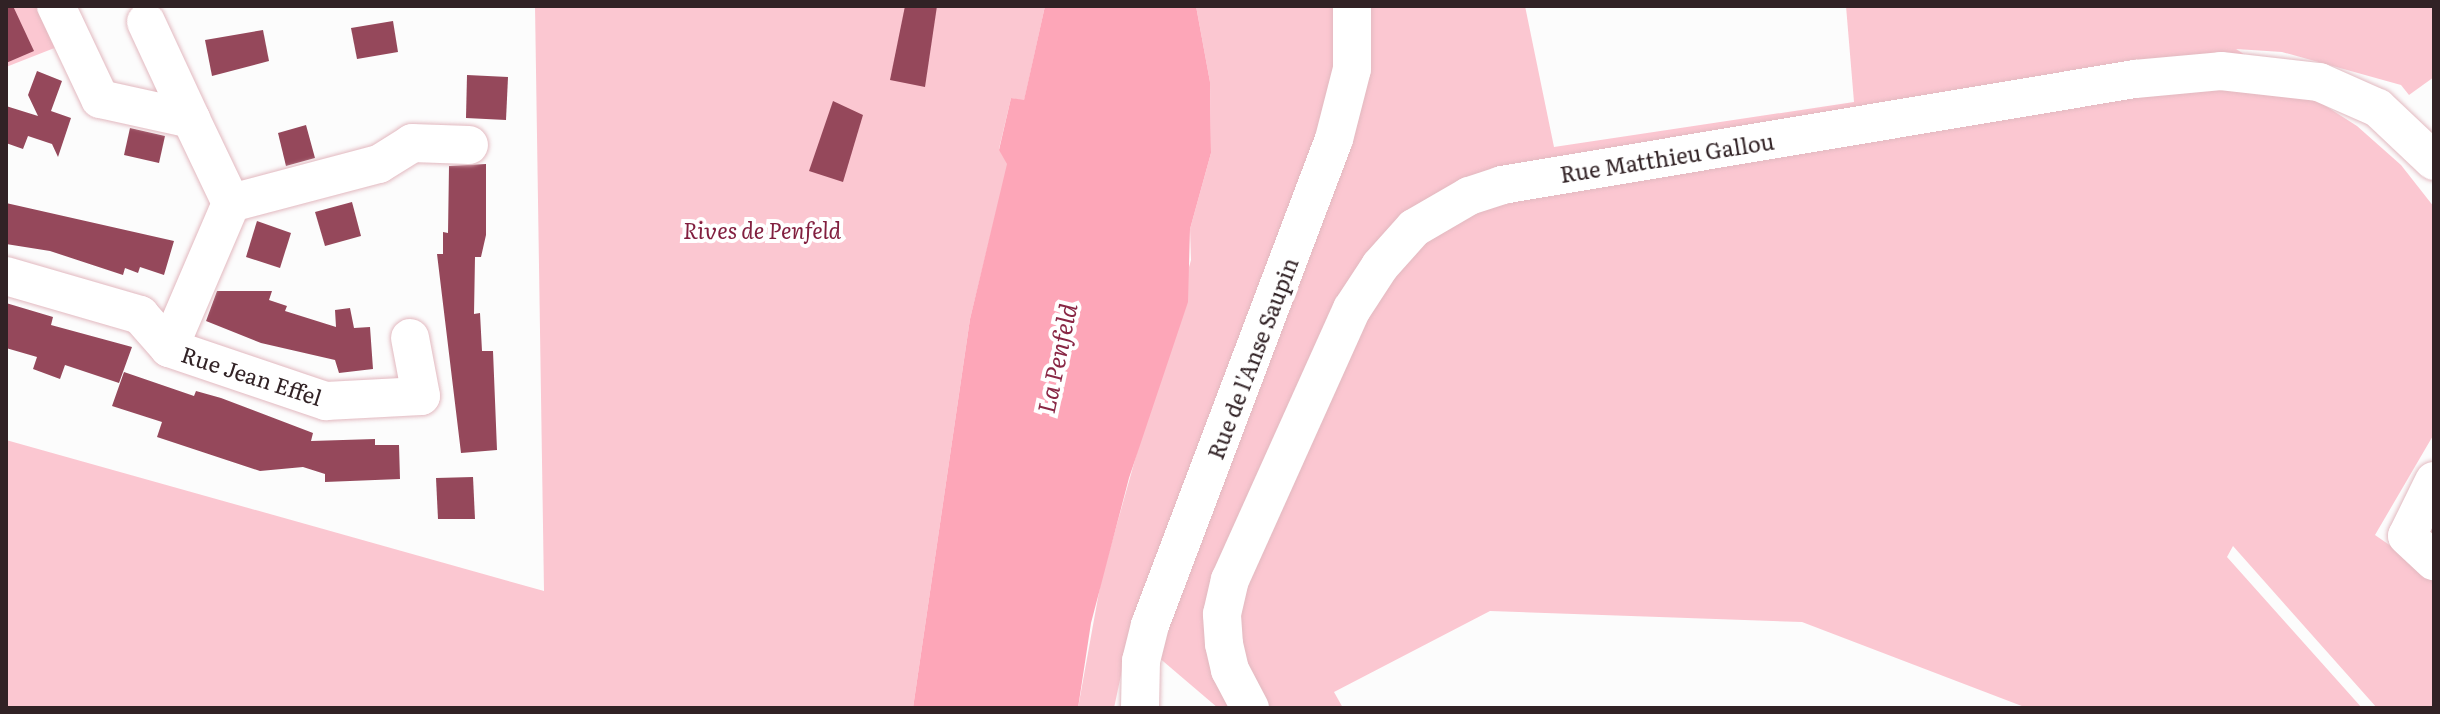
<!DOCTYPE html>
<html>
<head>
<meta charset="utf-8">
<style>
  body { margin:0 }
  #map { position:relative; width:2440px; height:714px; overflow:hidden; background:#fcfcfc; font-family:Literata,serif }
  div>[style] { position:absolute }
  .green>* { inset:0; background:#fbc7d1 }
  .water>* { inset:0; background:#fda6b8 }
  .building>* { inset:0; background:#95485b }
  .roads { filter:drop-shadow(0 0 2px #e2b9c0) drop-shadow(0 0 2px #e2b9c0) }
  .minor>* { height:38px; margin:-19px; padding:0 19px; transform-origin:19px; border-radius:19px; background:#fff }
  span { translate:-50% -50%; white-space:nowrap; text-align:center; line-height:1.15; -webkit-text-stroke:8px #fff; paint-order:stroke }
  .street-label { font-size:22px; color:#312225 }
  .park-label { font-size:22px; color:#821f3f; font-style:italic }
  .water-label { font-size:24px; color:#892745; font-style:italic }
  .frame { position:absolute; inset:0; border:8px solid #312225; pointer-events:none }
</style>
</head>
<body>
<div id="map">
  <div class="green">
    <div style="clip-path:polygon(6px 6px,40px 6px,57px 47px,6px 67px)"></div>
    <div style="clip-path:polygon(535px 6px,1045px 6px,1024px 101px,1011px 98px,999px 149px,1008px 164px,970px 319px,913px 708px,6px 708px,6px 440px,544px 591px)"></div>
    <div style="clip-path:polygon(1196px 6px,1525px 6px,1554px 147px,1854px 102px,1846px 6px,2434px 6px,2434px 77px,2409px 95px,2401px 85px,2282px 52px,2236px 49px,2357px 126px,2401px 165px,2434px 207px,2434px 434px,2375px 535px,2434px 576px,2434px 708px,2377px 708px,2233px 546px,2227px 557px,2362px 708px,2027px 708px,1802px 622px,1490px 611px,1334px 692px,1343px 708px,1218px 708px,1130px 633px,1114px 708px,1078px 708px,1101px 581px,1191px 260px,1190px 229px,1211px 153px,1210px 82px)"></div>
  </div>
  <div class="water">
    <div style="clip-path:polygon(1045px 6px,1196px 6px,1210px 82px,1211px 153px,1190px 229px,1188px 302px,1129px 478px,1091px 623px,1078px 708px,913px 708px,970px 319px,1007px 164px,999px 150px,1011px 98px,1024px 100px)"></div>
  </div>
  <div class="building">
    <div style="clip-path:polygon(6px 6px,13px 6px,34px 51px,6px 63px)"></div>
    <div style="clip-path:polygon(905px 6px,937px 6px,925px 87px,890px 80px)"></div>
    <div style="clip-path:polygon(393px 21px,398px 52px,357px 59px,351px 28px)"></div>
    <div style="clip-path:polygon(263px 30px,269px 61px,212px 76px,205px 40px)"></div>
    <div style="clip-path:polygon(37px 71px,62px 81px,51px 111px,71px 118px,58px 157px,52px 144px,28px 136px,23px 149px,6px 143px,6px 106px,38px 116px,28px 95px)"></div>
    <div style="clip-path:polygon(467px 75px,508px 77px,506px 120px,466px 118px)"></div>
    <div style="clip-path:polygon(833px 101px,863px 115px,843px 182px,809px 171px)"></div>
    <div style="clip-path:polygon(306px 125px,315px 158px,286px 166px,278px 133px)"></div>
    <div style="clip-path:polygon(130px 128px,165px 136px,159px 163px,124px 155px)"></div>
    <div style="clip-path:polygon(486px 164px,486px 235px,481px 257px,475px 257px,474px 314px,480px 313px,482px 351px,493px 351px,497px 450px,461px 453px,437px 254px,443px 254px,443px 232px,448px 233px,449px 166px)"></div>
    <div style="clip-path:polygon(352px 202px,361px 236px,325px 246px,315px 212px)"></div>
    <div style="clip-path:polygon(6px 203px,174px 241px,164px 275px,140px 267px,138px 273px,125px 268px,123px 275px,50px 251px,6px 244px)"></div>
    <div style="clip-path:polygon(257px 221px,291px 233px,280px 268px,246px 257px)"></div>
    <div style="clip-path:polygon(217px 291px,272px 291px,269px 300px,287px 306px,285px 311px,336px 327px,335px 310px,350px 308px,354px 328px,370px 327px,373px 369px,339px 373px,335px 360px,261px 343px,206px 321px)"></div>
    <div style="clip-path:polygon(6px 303px,53px 317px,51px 325px,132px 347px,119px 383px,65px 365px,60px 379px,33px 369px,37px 357px,6px 348px)"></div>
    <div style="clip-path:polygon(124px 372px,194px 396px,196px 391px,221px 398px,313px 433px,311px 441px,375px 439px,375px 445px,399px 445px,400px 479px,325px 482px,325px 474px,303px 467px,260px 471px,157px 437px,162px 422px,112px 406px)"></div>
    <div style="clip-path:polygon(473px 477px,475px 519px,438px 519px,436px 478px)"></div>
  </div>
  <div class="roads">
    <div class="minor">
      <div style="left:146px;top:22px;width:107px;rotate:65.1deg"></div>
      <div style="left:231px;top:203px;width:153px;rotate:-14.8deg"></div>
      <div style="left:379px;top:164px;width:39px;rotate:-32deg"></div>
      <div style="left:412px;top:143px;width:57px;rotate:2deg"></div>
      <div style="left:6px;top:276px;width:140px;rotate:16.2deg"></div>
      <div style="left:140px;top:315px;width:44px;rotate:48.7deg"></div>
      <div style="left:169px;top:348px;width:158px;rotate:-66.8deg"></div>
      <div style="left:231px;top:203px;width:93px;rotate:-115.5deg"></div>
      <div style="left:191px;top:119px;width:93px;rotate:-167.6deg"></div>
      <div style="left:100px;top:99px;width:103px;rotate:-115.3deg"></div>
      <div style="left:169px;top:348px;width:166px;rotate:18.7deg"></div>
      <div style="left:326px;top:401px;width:95px;rotate:-3deg"></div>
      <div style="left:421px;top:396px;width:59px;rotate:-100.7deg"></div>
      <div style="left:2434px;top:481px;width:61px;rotate:116.1deg"></div>
      <div style="left:2407px;top:536px;width:37px;rotate:43deg"></div>
      <div style="left:1140px;top:708px;width:47px;rotate:-88.8deg"></div>
      <div style="left:1141px;top:661px;width:37px;rotate:-76deg"></div>
      <div style="left:1150px;top:625px;width:520px;rotate:-69.26deg"></div>
      <div style="left:1334px;top:139px;width:72px;rotate:-75.6deg"></div>
      <div style="left:1352px;top:69px;width:63px;rotate:-90deg"></div>
      <div style="left:1250px;top:708px;width:43px;rotate:-117.8deg"></div>
      <div style="left:1230px;top:670px;width:27px;rotate:-103deg"></div>
      <div style="left:1224px;top:644px;width:30px;rotate:-94deg"></div>
      <div style="left:1222px;top:614px;width:35px;rotate:-77deg"></div>
      <div style="left:1230px;top:580px;width:297px;rotate:-65.8deg"></div>
      <div style="left:1352px;top:309px;width:51px;rotate:-56.9deg"></div>
      <div style="left:1380px;top:266px;width:51px;rotate:-48.2deg"></div>
      <div style="left:1414px;top:228px;width:64px;rotate:-30.2deg"></div>
      <div style="left:1469px;top:196px;width:35px;rotate:-18deg"></div>
      <div style="left:1502px;top:185px;width:642px;rotate:-9.51deg"></div>
      <div style="left:2135px;top:79px;width:86px;rotate:-5.3deg"></div>
      <div style="left:2221px;top:71px;width:99px;rotate:6.4deg"></div>
      <div style="left:2319px;top:82px;width:64px;rotate:23.8deg"></div>
      <div style="left:2378px;top:108px;width:77px;rotate:43.4deg"></div>
    </div>
  </div>
  <div class="street-label">
    <span style="left:1667px;top:157px;rotate:-9deg">Rue Matthieu Gallou</span>
    <span style="left:1252px;top:358px;rotate:-69deg">Rue de l'Anse Saupin</span>
    <span style="left:252px;top:375px;rotate:18deg">Rue Jean Effel</span>
  </div>
  <div class="park-label">
    <span style="left:762px;top:230px">Rives de Penfeld</span>
  </div>
  <div class="water-label">
    <span style="left:1056px;top:358px;rotate:-78deg">La Penfeld</span>
  </div>
  <div class="frame"></div>
</div>
</body>
</html>
